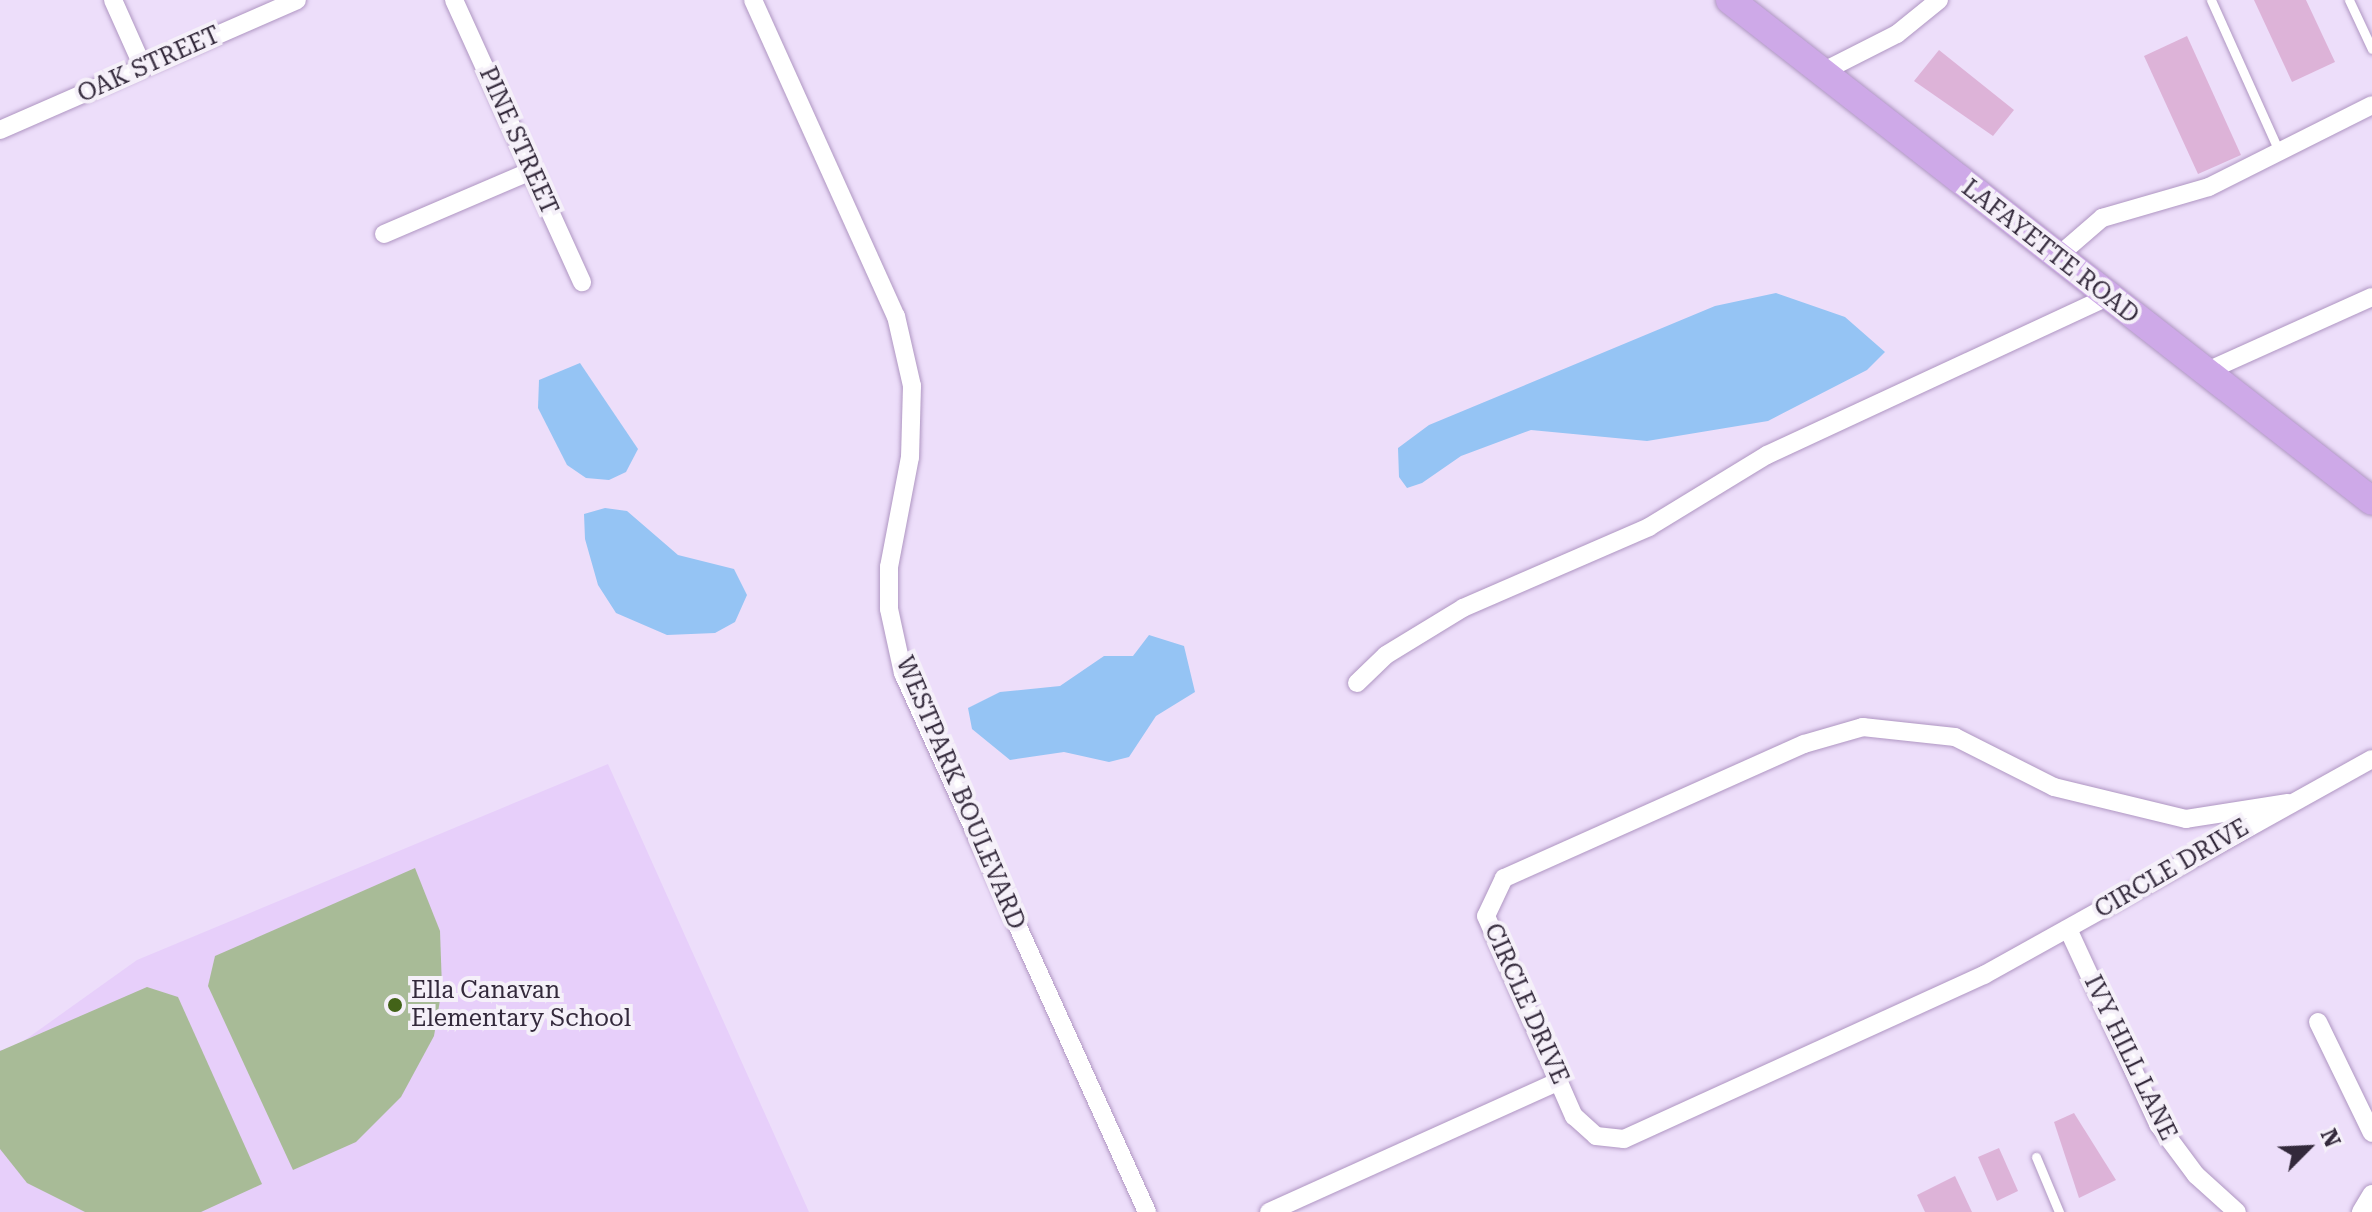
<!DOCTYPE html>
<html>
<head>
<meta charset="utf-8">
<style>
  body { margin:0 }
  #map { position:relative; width:2372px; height:1212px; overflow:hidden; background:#eddefa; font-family:"Roboto Serif",serif }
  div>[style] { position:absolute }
  .built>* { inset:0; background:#e7cffa }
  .green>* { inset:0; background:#a8bb97 }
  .water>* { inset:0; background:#95c4f4 }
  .building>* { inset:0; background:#ddb3d8 }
  .roads { filter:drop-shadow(0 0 2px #af96c2) drop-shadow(0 0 2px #af96c2) }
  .service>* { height:9px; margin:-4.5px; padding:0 4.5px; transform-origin:4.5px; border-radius:4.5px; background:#fff }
  .minor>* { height:18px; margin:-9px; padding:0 9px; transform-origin:9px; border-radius:9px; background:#fff }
  .primary>* { height:28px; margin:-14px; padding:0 14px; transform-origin:14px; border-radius:14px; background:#cea9e8 }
  .dots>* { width:22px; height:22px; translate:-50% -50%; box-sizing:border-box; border:4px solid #f5f0f9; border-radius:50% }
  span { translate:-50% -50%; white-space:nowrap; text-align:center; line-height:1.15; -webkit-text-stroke:8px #f5f0f9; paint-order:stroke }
  .street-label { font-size:24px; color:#33293b }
  .poi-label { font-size:24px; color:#33293b }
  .left { translate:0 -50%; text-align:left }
  .north { position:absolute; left:2268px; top:1108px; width:80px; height:80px; -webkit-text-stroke:6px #f5f0f9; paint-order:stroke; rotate:66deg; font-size:22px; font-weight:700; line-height:32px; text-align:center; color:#33293b }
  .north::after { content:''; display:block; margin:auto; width:28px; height:36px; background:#33293b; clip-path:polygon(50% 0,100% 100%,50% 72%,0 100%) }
</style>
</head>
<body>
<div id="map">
  <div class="built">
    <div style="clip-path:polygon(608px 764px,809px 1212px,0 1212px,0 1050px,11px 1050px,137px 960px)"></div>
  </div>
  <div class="green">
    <div style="clip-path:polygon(415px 868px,440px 931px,442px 988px,434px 1036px,401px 1097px,356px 1142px,293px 1170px,208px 986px,215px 956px)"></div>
    <div style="clip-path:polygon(147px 987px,178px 997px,262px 1184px,201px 1212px,85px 1212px,27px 1183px,0 1149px,0 1051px)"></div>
  </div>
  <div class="water">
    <div style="clip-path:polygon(1776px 293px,1845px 317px,1885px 352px,1867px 370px,1768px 421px,1647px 441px,1531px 430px,1461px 456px,1422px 483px,1407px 488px,1399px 477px,1398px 448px,1429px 425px,1715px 306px)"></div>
    <div style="clip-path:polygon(580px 363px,638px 449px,626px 472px,609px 480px,586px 478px,567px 465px,538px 408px,539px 380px)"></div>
    <div style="clip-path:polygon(605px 508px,627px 511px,678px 555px,734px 569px,747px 595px,735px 622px,715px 633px,667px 635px,616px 613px,598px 585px,585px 539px,584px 514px)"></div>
    <div style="clip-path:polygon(1149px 635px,1184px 646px,1195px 692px,1156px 716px,1129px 757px,1109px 762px,1064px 752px,1010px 760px,972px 729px,968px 708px,1000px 692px,1060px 686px,1104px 656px,1133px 656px)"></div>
  </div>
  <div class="building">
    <div style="clip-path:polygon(2254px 0,2306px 0,2335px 62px,2292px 82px)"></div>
    <div style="clip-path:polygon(2187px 36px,2241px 155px,2198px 174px,2144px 56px)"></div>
    <div style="clip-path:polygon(1939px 50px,2014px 110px,1993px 136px,1914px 81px)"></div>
    <div style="clip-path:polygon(2074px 1113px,2116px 1180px,2079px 1198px,2054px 1122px)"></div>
    <div style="clip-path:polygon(1999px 1148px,2018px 1191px,1997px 1201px,1978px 1157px)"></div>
    <div style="clip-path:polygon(1955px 1176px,1972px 1212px,1925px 1212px,1917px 1195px)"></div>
  </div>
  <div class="roads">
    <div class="service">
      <div style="left:2211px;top:0;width:166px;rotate:65.8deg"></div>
      <div style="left:2349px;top:0;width:54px;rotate:64.9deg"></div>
      <div style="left:2036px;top:1157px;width:60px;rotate:67.3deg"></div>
    </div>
    <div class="minor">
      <div style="left:113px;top:0;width:73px;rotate:65.9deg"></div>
      <div style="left:454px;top:0;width:310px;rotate:65.6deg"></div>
      <div style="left:753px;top:0;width:347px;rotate:65.7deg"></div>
      <div style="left:896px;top:316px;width:72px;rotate:77.1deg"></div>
      <div style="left:912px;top:386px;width:71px;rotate:91.6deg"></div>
      <div style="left:910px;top:457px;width:112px;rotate:100.8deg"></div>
      <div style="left:889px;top:567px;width:42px;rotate:90deg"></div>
      <div style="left:889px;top:609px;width:66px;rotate:77.7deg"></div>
      <div style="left:903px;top:673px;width:592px;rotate:65.64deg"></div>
      <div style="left:1822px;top:72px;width:84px;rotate:-26.9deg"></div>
      <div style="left:1897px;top:34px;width:54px;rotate:-39deg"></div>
      <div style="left:0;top:130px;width:324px;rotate:-23.6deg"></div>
      <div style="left:384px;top:234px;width:160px;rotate:-23.2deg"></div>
      <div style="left:2057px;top:257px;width:60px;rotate:-40.9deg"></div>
      <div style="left:2102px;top:218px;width:111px;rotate:-16.2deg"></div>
      <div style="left:2209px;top:187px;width:182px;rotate:-26.7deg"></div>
      <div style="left:2205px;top:372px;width:183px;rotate:-24.2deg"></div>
      <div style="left:1357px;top:683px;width:40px;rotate:-44deg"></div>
      <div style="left:1386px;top:655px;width:90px;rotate:-31.4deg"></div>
      <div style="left:1463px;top:608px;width:203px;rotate:-23.5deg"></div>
      <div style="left:1649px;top:527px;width:138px;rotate:-31.4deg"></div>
      <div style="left:1767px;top:455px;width:375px;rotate:-24.9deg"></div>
      <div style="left:2288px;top:803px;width:103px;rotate:171.1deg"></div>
      <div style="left:2186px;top:819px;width:136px;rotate:-166.4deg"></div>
      <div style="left:2054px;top:787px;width:111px;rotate:-153.2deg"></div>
      <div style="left:1955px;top:737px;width:93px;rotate:-173.8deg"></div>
      <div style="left:1863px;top:727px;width:61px;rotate:163.9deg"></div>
      <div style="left:1804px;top:744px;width:329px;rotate:155.9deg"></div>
      <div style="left:1504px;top:878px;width:42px;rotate:115.3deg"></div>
      <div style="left:1486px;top:916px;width:219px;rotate:66.3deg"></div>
      <div style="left:1574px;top:1116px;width:30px;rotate:42deg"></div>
      <div style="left:1596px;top:1136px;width:28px;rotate:6deg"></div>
      <div style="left:1624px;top:1139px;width:396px;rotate:-24.5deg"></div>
      <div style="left:1984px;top:975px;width:444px;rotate:-29.1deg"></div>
      <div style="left:2068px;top:929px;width:215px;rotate:65.2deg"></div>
      <div style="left:2158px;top:1124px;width:64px;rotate:53.3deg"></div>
      <div style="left:2196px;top:1175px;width:55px;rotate:42.1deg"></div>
      <div style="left:2318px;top:1022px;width:123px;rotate:64.1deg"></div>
      <div style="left:1269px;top:1212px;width:318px;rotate:-24.3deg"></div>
      <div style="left:2361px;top:1212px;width:21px;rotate:-59deg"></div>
    </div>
    <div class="primary">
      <div style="left:1730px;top:0;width:814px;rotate:37.97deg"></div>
    </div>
  </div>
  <div class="dots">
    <div style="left:395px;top:1005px;background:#436318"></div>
  </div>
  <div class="street-label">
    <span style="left:149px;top:65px;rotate:-24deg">OAK STREET</span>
    <span style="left:518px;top:141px;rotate:66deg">PINE STREET</span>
    <span style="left:2050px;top:252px;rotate:38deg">LAFAYETTE ROAD</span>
    <span style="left:960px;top:793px;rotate:67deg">WESTPARK BOULEVARD</span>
    <span style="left:2172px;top:869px;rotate:-30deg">CIRCLE DRIVE</span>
    <span style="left:1526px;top:1004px;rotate:66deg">CIRCLE DRIVE</span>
    <span style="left:2130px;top:1058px;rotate:64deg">IVY HILL LANE</span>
  </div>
  <div class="poi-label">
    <span class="left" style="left:411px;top:1005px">Ella Canavan<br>Elementary School</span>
  </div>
  <div class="north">N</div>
</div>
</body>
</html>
